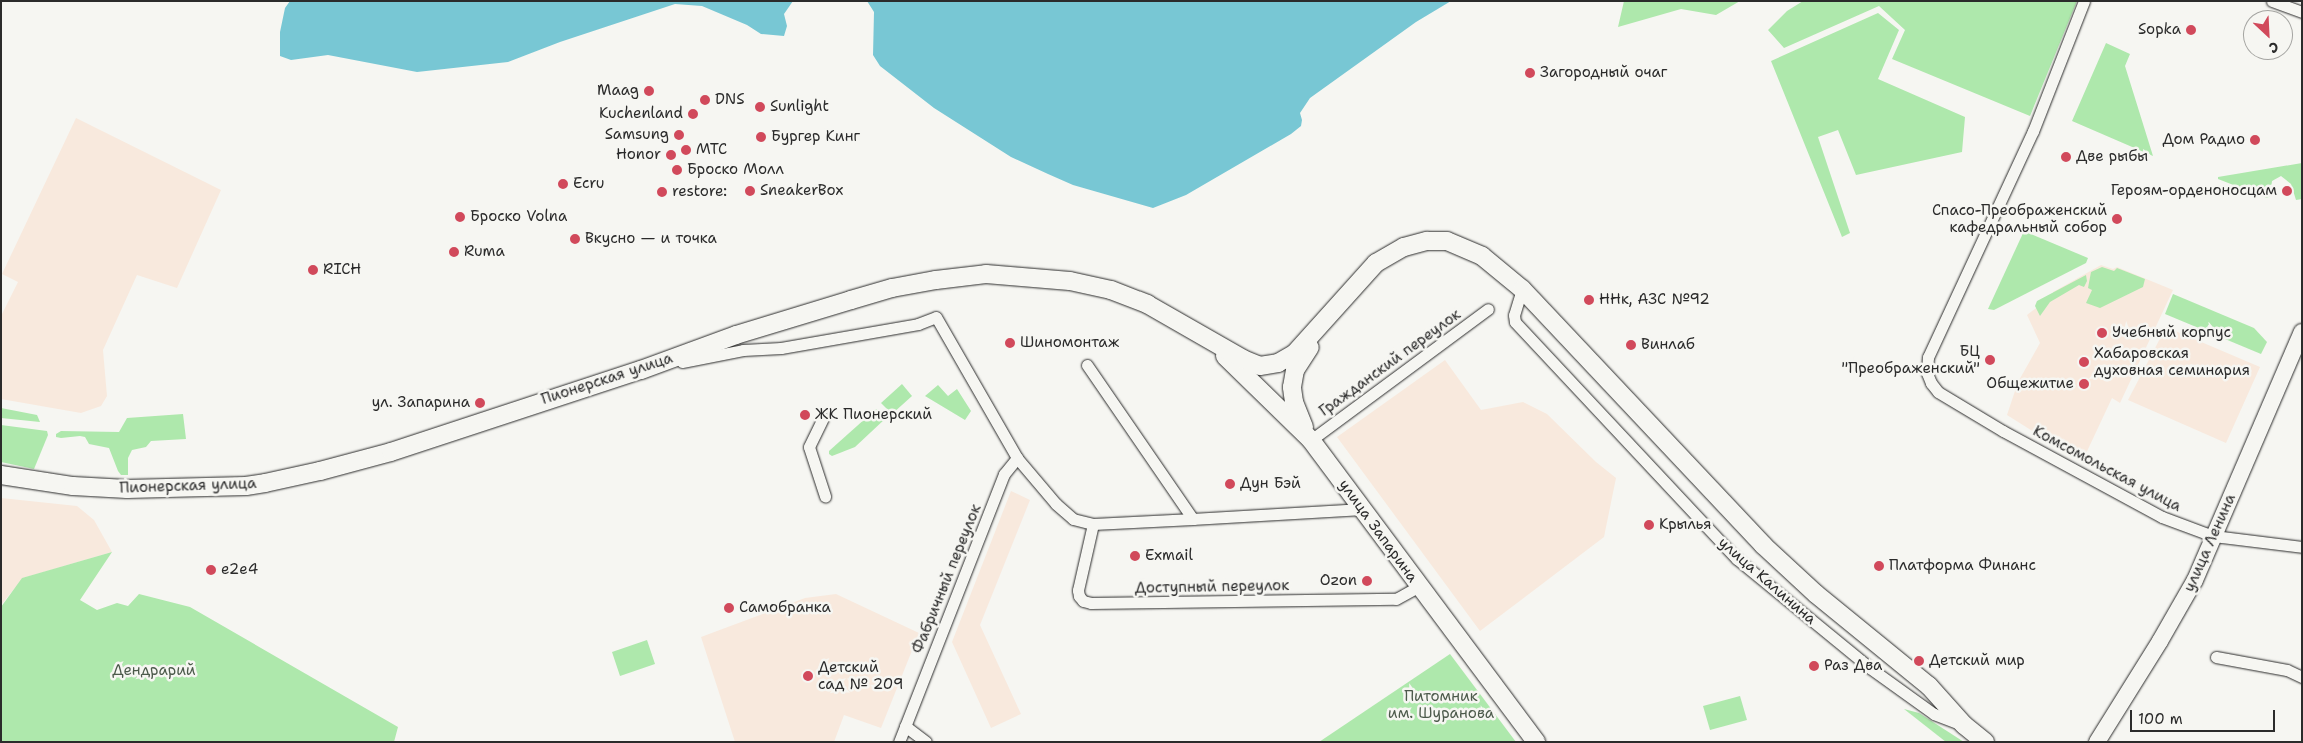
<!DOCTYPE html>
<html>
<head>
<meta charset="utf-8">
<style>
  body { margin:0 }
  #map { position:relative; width:2303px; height:743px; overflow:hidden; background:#f6f6f2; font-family:"Shantell Sans",sans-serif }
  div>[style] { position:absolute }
  .built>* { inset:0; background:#f8e9dd }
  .green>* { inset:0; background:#aee8ac }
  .water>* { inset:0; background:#78c7d4 }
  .roads { filter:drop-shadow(0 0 1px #2b2b2b) drop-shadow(0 0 1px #2b2b2b) }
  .street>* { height:11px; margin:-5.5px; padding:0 5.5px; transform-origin:5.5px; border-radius:5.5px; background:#f6f6f2 }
  .secondary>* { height:16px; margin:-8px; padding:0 8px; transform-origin:8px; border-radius:8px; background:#f6f6f2 }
  .primary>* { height:18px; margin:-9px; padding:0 9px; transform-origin:9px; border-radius:9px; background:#f6f6f2 }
  .dots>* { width:14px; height:14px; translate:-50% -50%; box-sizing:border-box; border:2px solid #f6f6f2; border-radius:50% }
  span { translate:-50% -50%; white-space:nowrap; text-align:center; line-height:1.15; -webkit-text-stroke:5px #f6f6f2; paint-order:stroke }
  .poi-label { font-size:15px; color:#2b2b2b }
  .right { translate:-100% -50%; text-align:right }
  .left { translate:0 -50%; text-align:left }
  .street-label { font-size:15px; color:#2b2b2b }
  .park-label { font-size:15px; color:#4c5a4b }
  .frame { position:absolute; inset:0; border:2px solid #2b2b2b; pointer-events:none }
  .north { position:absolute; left:2243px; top:10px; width:50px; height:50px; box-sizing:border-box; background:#f6f6f2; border:1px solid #a5a5a2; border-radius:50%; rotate:155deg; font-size:14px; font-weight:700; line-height:20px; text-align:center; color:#2b2b2b }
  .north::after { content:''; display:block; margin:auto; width:18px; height:22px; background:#d1495b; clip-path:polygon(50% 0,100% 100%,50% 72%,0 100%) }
  .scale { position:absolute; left:2130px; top:710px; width:145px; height:22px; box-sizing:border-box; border:2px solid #2b2b2b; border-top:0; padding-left:6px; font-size:15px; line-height:18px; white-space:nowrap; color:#2b2b2b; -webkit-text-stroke:4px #f6f6f2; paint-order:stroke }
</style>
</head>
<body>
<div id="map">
  <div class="built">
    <div style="clip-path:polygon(76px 118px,221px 190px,177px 288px,137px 275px,103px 350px,107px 396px,101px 406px,81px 413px,1px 399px,1px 316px,18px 282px,2px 274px)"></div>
    <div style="clip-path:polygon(2101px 265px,2113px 269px,2117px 267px,2173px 290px,2120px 403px,2112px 398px,2082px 462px,2007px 415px,2018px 382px,2040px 343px,2027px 315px,2053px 295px,2053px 292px)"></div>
    <div style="clip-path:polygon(2166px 327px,2260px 367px,2226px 443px,2128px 400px)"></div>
    <div style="clip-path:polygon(1445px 360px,1481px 410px,1523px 402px,1547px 414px,1596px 462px,1616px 478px,1604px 537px,1480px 631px,1337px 437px)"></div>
    <div style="clip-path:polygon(1011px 491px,1030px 500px,980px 625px,1021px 714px,991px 728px,952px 642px)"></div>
    <div style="clip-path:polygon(1px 498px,77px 506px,94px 520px,112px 552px,23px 578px,1px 605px)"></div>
    <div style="clip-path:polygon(836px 594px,919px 633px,881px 728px,844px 715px,834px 742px,735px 742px,701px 637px,805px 598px)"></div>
  </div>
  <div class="green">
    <div style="clip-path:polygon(1624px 1px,1740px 1px,1716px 15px,1681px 9px,1618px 27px)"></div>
    <div style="clip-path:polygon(1803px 1px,2077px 1px,2030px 116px,1892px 59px,1905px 30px,1879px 6px,1784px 48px,1768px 30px,1787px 11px)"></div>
    <div style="clip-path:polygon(1878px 13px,1899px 30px,1878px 79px,1965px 117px,1962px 152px,1856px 175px,1838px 130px,1818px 137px,1850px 233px,1842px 237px,1771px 61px)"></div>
    <div style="clip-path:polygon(2106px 43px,2130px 54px,2125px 66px,2153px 156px,2072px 121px)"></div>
    <div style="clip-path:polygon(2302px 163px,2302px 199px,2296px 200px,2291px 184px,2281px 176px,2272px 181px,2270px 196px,2267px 198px,2218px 179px,2218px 177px)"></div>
    <div style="clip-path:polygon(2024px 231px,2088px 258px,2086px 263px,1994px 310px,1988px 309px)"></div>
    <div style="clip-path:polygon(2102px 267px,2114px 271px,2117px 268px,2145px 279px,2143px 287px,2100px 308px,2086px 303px,2092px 290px,2088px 288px,2091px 272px)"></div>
    <div style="clip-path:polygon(2086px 275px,2087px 281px,2084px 287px,2079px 285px,2050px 302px,2040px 316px,2035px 306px,2037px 301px)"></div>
    <div style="clip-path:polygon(2173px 294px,2254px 328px,2267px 342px,2261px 354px,2165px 314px)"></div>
    <div style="clip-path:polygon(902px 384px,912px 396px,892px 414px,881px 403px)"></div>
    <div style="clip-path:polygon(938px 385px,948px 396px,957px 389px,971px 411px,965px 420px,925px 396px)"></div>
    <div style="clip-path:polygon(1px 408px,37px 415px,40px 422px,1px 418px)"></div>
    <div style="clip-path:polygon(876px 409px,886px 418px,855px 447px,832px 456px,829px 454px,829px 451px)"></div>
    <div style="clip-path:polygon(183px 414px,186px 439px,151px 441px,146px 447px,132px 450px,128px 458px,128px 475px,121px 475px,118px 471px,109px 448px,89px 444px,85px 437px,80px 436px,61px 438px,56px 437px,56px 434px,61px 431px,119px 432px,127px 418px)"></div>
    <div style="clip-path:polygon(1px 425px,47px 431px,48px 435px,34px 469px,1px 462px)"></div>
    <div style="clip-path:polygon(112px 552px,80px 600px,97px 610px,117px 603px,128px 606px,139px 594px,190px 607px,398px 727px,394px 742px,1px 742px,1px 607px,22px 578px)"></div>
    <div style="clip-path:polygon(647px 640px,655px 664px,620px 676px,612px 652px)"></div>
    <div style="clip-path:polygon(1450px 654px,1516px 742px,1319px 742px)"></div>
    <div style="clip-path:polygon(1740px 696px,1747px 720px,1710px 730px,1703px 706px)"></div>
    <div style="clip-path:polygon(1904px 709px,1919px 713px,1964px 742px,1946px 742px)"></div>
  </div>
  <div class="water">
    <div style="clip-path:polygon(290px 1px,793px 1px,784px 14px,787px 26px,784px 36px,761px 34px,747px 25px,702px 6px,675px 4px,560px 42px,508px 62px,417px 72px,328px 55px,291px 60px,280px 56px,280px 32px,285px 8px)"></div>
    <div style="clip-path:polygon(867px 1px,1451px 1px,1416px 22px,1310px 98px,1300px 113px,1302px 120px,1301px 126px,1291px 134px,1186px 195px,1153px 208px,1073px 185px,1048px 174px,1011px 157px,934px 108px,880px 66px,873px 55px,874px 12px)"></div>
  </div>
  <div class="roads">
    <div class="street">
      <div style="left:2084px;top:1px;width:140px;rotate:111.4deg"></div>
      <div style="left:2033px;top:131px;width:249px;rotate:114.9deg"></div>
      <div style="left:1928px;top:357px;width:16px;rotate:94deg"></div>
      <div style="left:1927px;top:373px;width:11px;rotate:68deg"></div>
      <div style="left:1931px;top:383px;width:11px;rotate:52deg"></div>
      <div style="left:1938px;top:392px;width:76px;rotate:31deg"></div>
      <div style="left:2003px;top:431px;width:181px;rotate:28.4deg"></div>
      <div style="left:2162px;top:517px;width:54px;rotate:20.4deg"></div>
      <div style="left:2213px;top:536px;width:90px;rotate:7deg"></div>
      <div style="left:2272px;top:1px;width:32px;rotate:20deg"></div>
      <div style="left:1522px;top:289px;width:27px;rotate:107deg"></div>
      <div style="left:1514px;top:315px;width:7px;rotate:82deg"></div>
      <div style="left:1515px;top:322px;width:325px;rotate:46.9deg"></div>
      <div style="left:1737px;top:559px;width:172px;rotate:39.3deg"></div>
      <div style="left:1870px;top:668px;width:79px;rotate:35.7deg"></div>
      <div style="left:1934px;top:714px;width:28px;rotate:21deg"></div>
      <div style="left:682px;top:362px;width:62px;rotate:-11.1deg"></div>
      <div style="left:743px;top:350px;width:38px;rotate:-3deg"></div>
      <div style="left:781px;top:348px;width:139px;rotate:-9.9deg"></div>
      <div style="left:918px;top:324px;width:19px;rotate:-21deg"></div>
      <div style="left:936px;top:317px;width:163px;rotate:60.1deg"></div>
      <div style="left:1017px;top:458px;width:60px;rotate:49.7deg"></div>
      <div style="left:1056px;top:504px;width:23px;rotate:41deg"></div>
      <div style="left:1073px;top:519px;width:21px;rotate:14deg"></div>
      <div style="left:1093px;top:524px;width:100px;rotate:-2.9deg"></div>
      <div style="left:1087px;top:365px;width:187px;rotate:55.5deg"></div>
      <div style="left:1193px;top:519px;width:169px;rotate:-3.4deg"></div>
      <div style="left:823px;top:418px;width:32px;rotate:116deg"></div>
      <div style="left:809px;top:447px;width:52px;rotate:71.9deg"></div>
      <div style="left:1311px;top:440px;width:220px;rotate:-36.5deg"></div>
      <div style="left:1093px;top:524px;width:68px;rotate:102.8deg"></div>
      <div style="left:1078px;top:590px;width:6px;rotate:81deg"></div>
      <div style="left:1079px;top:596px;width:6px;rotate:51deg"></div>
      <div style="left:1083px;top:601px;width:8px;rotate:14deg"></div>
      <div style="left:1091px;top:603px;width:305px;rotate:-0.8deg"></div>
      <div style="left:1396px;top:599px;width:26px;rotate:-29deg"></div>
      <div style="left:2216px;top:657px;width:72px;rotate:10.4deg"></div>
      <div style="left:2287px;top:670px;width:17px;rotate:25deg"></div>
      <div style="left:905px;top:726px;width:26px;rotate:37deg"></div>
      <div style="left:899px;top:742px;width:288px;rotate:-68.6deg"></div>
      <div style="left:1004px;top:474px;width:21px;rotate:-51deg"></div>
    </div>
    <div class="secondary">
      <div style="left:2097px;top:742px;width:119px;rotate:-58deg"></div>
      <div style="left:2160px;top:641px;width:70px;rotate:-60.2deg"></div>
      <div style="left:2195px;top:580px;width:270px;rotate:-66.7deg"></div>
    </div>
    <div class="primary">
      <div style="left:1225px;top:356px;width:120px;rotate:44.3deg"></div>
      <div style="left:1311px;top:440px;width:377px;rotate:53.3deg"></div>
      <div style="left:1304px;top:427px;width:27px;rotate:-112deg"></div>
      <div style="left:1294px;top:402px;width:15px;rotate:-98deg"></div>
      <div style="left:1292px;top:387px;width:17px;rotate:-80deg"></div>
      <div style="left:1295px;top:370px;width:27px;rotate:-57deg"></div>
      <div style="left:1px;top:475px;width:73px;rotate:8.7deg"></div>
      <div style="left:73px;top:486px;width:54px;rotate:3.2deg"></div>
      <div style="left:127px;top:489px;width:119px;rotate:-1.4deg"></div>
      <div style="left:246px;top:486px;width:19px;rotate:-9deg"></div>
      <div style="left:265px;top:483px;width:56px;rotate:-12.3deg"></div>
      <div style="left:320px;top:471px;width:73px;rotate:-15deg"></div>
      <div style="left:391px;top:452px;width:263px;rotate:-18.2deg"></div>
      <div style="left:641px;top:370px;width:101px;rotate:-20.2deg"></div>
      <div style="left:736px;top:335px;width:120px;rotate:-16.9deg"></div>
      <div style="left:851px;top:300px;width:43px;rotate:-16.3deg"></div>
      <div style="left:892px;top:288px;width:45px;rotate:-10.3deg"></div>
      <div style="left:936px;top:280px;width:50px;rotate:-6.8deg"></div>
      <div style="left:986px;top:274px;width:84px;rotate:4.8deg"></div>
      <div style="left:1070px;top:281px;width:42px;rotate:12.4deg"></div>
      <div style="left:1111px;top:290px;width:39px;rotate:21deg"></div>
      <div style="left:1147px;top:304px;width:111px;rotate:29.8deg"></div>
      <div style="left:1243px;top:359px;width:18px;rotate:22deg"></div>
      <div style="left:1260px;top:366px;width:18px;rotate:-9deg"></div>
      <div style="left:1278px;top:363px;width:20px;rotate:-30deg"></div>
      <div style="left:1295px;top:353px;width:121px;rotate:-48deg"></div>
      <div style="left:1376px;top:263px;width:32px;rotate:-30deg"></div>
      <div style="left:1404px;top:247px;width:24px;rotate:-15deg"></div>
      <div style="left:1427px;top:241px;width:20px"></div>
      <div style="left:1447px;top:241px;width:38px;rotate:23deg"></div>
      <div style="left:1482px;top:256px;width:52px;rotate:39.5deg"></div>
      <div style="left:1522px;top:289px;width:352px;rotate:46.7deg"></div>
      <div style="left:1763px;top:545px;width:72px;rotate:42.8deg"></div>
      <div style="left:1816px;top:594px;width:146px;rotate:39.2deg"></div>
      <div style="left:1929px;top:686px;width:52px;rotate:48.1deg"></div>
      <div style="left:1964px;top:725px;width:27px;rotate:39deg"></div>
    </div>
  </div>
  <div class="dots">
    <div style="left:2191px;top:30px;background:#d1495b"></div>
    <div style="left:1530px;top:73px;background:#d1495b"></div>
    <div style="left:649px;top:91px;background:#d1495b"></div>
    <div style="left:705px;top:100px;background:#d1495b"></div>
    <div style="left:760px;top:107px;background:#d1495b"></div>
    <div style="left:693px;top:114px;background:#d1495b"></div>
    <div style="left:679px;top:135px;background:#d1495b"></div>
    <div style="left:761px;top:137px;background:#d1495b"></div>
    <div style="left:2255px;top:140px;background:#d1495b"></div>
    <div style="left:686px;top:150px;background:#d1495b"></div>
    <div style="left:671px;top:155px;background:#d1495b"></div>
    <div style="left:2066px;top:157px;background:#d1495b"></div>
    <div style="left:677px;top:170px;background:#d1495b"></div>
    <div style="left:563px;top:184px;background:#d1495b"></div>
    <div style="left:750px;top:191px;background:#d1495b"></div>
    <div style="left:2287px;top:191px;background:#d1495b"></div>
    <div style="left:662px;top:192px;background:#d1495b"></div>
    <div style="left:460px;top:217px;background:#d1495b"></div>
    <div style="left:2117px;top:219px;background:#d1495b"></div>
    <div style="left:575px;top:239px;background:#d1495b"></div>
    <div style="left:454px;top:252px;background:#d1495b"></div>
    <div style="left:313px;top:270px;background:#d1495b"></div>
    <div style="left:1589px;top:300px;background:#d1495b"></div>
    <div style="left:2102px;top:333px;background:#d1495b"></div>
    <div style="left:1010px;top:343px;background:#d1495b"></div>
    <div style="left:1631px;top:345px;background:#d1495b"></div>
    <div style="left:1990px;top:360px;background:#d1495b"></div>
    <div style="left:2084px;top:362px;background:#d1495b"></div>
    <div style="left:2084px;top:384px;background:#d1495b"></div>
    <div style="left:480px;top:403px;background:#d1495b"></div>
    <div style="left:805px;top:415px;background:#d1495b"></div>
    <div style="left:1230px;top:484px;background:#d1495b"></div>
    <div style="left:1649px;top:525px;background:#d1495b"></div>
    <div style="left:1135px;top:556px;background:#d1495b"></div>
    <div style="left:1879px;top:566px;background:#d1495b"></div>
    <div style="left:211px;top:570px;background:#d1495b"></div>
    <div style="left:1367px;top:581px;background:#d1495b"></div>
    <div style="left:729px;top:608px;background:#d1495b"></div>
    <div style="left:1919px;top:661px;background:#d1495b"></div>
    <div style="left:1814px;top:666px;background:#d1495b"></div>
    <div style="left:808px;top:676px;background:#d1495b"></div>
  </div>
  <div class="poi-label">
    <span class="right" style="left:2181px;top:30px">Sopka</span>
    <span class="left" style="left:1540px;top:73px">Загородный очаг</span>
    <span class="right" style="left:639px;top:91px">Maag</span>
    <span class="left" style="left:715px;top:100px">DNS</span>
    <span class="left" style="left:770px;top:107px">Sunlight</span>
    <span class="right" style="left:683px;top:114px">Kuchenland</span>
    <span class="right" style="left:669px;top:135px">Samsung</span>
    <span class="left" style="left:771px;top:137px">Бургер Кинг</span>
    <span class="right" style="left:2245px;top:140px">Дом Радио</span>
    <span class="left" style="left:696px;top:150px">МТС</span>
    <span class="right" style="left:661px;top:155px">Honor</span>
    <span class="left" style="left:2076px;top:157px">Две рыбы</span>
    <span class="left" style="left:687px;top:170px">Броско Молл</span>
    <span class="left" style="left:573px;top:184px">Ecru</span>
    <span class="left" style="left:760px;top:191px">SneakerBox</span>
    <span class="right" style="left:2277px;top:191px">Героям-орденоносцам</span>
    <span class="left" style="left:672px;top:192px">restore:</span>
    <span class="right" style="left:2107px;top:219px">Спасо-Преображенский<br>кафедральный собор</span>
    <span class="left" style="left:470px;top:217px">Броско Volna</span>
    <span class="left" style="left:585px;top:239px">Вкусно — и точка</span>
    <span class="left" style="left:464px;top:252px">Ruma</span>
    <span class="left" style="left:323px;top:270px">RICH</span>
    <span class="left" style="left:1599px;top:300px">ННк, АЗС №92</span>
    <span class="left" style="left:2112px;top:333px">Учебный корпус</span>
    <span class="left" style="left:1020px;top:343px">Шиномонтаж</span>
    <span class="left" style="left:1641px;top:345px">Винлаб</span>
    <span class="right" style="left:1980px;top:360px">БЦ<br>"Преображенский"</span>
    <span class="left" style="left:2094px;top:362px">Хабаровская<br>духовная семинария</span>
    <span class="right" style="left:2074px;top:384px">Общежитие</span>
    <span class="right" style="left:470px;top:403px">ул. Запарина</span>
    <span class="left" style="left:815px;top:415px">ЖК Пионерский</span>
    <span class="left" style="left:1240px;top:484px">Дун Бэй</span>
    <span class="left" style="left:1659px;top:525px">Крылья</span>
    <span class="left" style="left:1145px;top:556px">Exmail</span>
    <span class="left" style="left:1889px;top:566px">Платформа Финанс</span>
    <span class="left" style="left:221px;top:570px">е2е4</span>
    <span class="right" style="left:1357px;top:581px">Ozon</span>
    <span class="left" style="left:739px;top:608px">Самобранка</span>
    <span class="left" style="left:1929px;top:661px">Детский мир</span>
    <span class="left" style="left:1824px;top:666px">Раз Два</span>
    <span class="left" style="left:818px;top:676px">Детский<br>сад № 209</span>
  </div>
  <div class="street-label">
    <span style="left:1390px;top:363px;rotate:-36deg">Гражданский переулок</span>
    <span style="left:607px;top:379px;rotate:-18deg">Пионерская улица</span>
    <span style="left:2107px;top:469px;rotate:28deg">Комсомольская улица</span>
    <span style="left:188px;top:486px;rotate:-2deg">Пионерская улица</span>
    <span style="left:1378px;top:531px;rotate:54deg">улица Запарина</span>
    <span style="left:2210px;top:543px;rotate:-66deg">улица Ленина</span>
    <span style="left:947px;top:579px;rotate:-68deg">Фабричный переулок</span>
    <span style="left:1767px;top:581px;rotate:41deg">улица Калинина</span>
    <span style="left:1212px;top:587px;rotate:-1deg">Доступный переулок</span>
  </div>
  <div class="park-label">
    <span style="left:154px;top:671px">Дендрарий</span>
    <span style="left:1441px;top:705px">Питомник<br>им. Шуранова</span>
  </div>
  <div class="frame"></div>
  <div class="north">С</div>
  <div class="scale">100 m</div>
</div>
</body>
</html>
